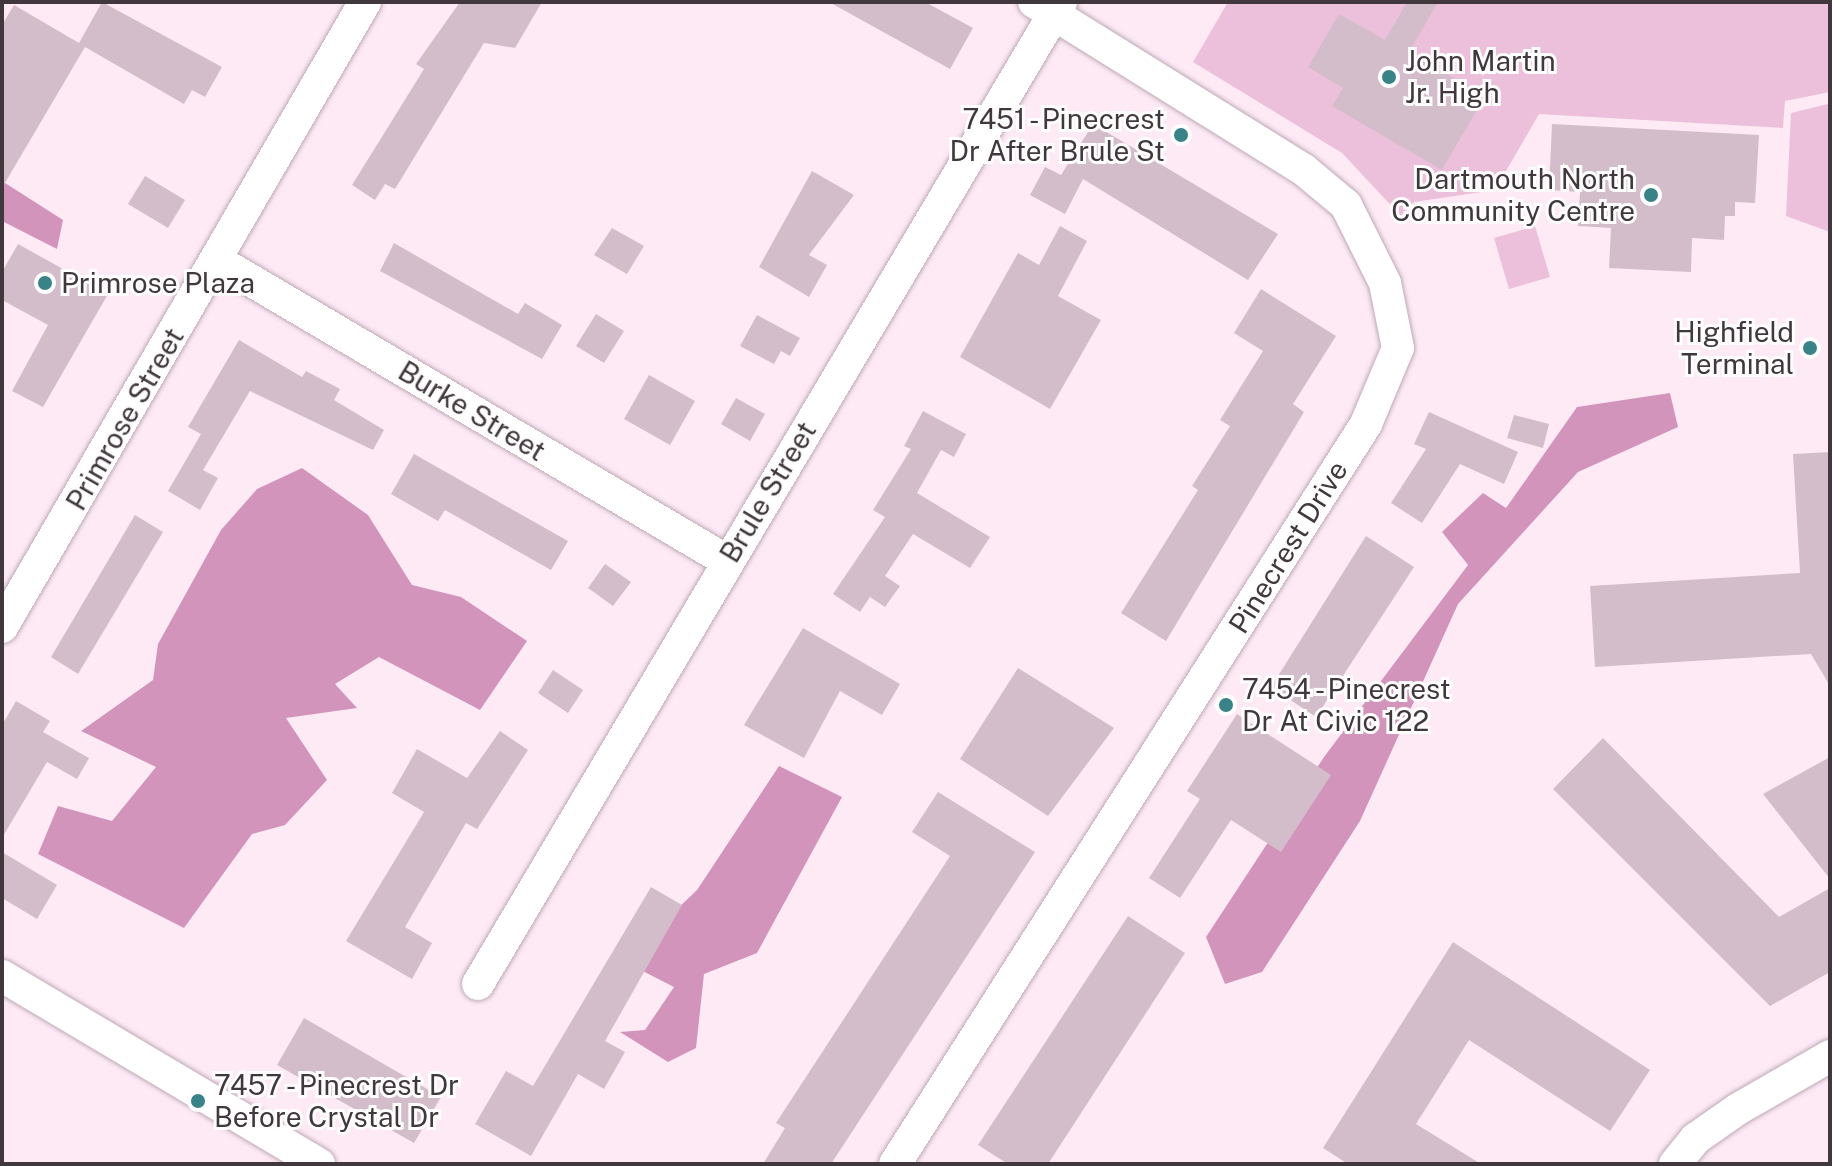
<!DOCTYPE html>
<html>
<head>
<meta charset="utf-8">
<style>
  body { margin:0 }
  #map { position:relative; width:1832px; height:1166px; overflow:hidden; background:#fdeaf5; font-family:"Public Sans",sans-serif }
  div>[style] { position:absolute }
  .green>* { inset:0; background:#ecbfda }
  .forest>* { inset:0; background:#d394bb }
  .building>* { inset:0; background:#d4bdca }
  .roads { filter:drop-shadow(0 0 2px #bfa9b6) drop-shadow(0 0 2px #bfa9b6) }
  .minor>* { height:32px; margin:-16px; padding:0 16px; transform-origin:16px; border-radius:16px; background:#fff }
  .dots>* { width:22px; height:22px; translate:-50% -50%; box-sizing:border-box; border:4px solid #fdfdfd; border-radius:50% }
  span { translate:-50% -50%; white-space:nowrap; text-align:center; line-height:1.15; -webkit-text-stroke:6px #fdfdfd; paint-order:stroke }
  .poi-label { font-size:28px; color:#41383e }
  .left { translate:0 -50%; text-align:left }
  .right { translate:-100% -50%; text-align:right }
  .street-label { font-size:28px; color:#41383e }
  .frame { position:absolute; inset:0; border:4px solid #41383e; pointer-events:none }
</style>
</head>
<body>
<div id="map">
  <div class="green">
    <div style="clip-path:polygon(1228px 2px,1830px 2px,1830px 92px,1785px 101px,1783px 128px,1539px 114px,1495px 190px,1414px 202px,1401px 216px,1342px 153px,1193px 62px)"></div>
    <div style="clip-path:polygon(1828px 104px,1830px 112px,1830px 232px,1786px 216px,1791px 113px)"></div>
    <div style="clip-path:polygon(1535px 226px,1550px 277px,1509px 289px,1494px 238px)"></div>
  </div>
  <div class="forest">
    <div style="clip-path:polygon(2px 181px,63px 220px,57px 249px,2px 221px)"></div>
    <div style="clip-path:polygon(1670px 393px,1678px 427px,1578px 472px,1458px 604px,1360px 821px,1262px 972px,1225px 984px,1206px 937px,1324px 757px,1468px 565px,1442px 532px,1483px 493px,1506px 508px,1577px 407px)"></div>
    <div style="clip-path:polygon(302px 468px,368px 515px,412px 585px,461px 597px,527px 641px,480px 710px,379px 657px,335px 684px,357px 708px,286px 718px,327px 780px,285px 825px,252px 834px,184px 928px,38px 854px,58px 806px,112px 821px,156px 767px,81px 731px,153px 680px,158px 644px,221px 530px,257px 489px)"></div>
    <div style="clip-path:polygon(779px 766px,842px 797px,757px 953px,704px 974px,696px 1048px,668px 1062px,620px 1032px,645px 1030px,674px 987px,623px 961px,697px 890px)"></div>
  </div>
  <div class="building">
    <div style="clip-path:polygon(102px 2px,222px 67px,205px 97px,192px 90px,184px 104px,85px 47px,2px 188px,2px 25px,14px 5px,79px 43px)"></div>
    <div style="clip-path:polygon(460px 2px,542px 2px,515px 48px,484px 43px,395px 189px,385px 184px,375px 200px,352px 185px,424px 69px,416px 64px)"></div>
    <div style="clip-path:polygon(829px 2px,925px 2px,973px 28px,950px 69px)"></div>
    <div style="clip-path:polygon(1407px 2px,1438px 2px,1409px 52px,1485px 96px,1442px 170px,1332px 106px,1343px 88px,1308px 67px,1339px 14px,1385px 40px)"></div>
    <div style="clip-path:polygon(1093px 124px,1278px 234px,1248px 280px,1083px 179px,1065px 214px,1030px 195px,1045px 167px,1061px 175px)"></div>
    <div style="clip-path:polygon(1552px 124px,1759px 135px,1755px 203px,1735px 202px,1735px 216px,1725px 216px,1724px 240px,1692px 238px,1691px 272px,1609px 268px,1611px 228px,1578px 226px,1580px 192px,1549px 190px)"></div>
    <div style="clip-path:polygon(812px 171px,854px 195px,809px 255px,827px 265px,809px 297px,759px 267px)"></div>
    <div style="clip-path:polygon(145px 176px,185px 200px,168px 228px,128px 204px)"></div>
    <div style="clip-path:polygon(1060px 226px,1087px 241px,1058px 296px,1101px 320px,1050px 409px,960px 357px,1018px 253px,1039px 265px)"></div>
    <div style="clip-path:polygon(612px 228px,644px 246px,627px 274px,594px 255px)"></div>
    <div style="clip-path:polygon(394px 243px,518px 314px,525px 303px,562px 325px,542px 359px,380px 271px)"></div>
    <div style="clip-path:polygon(18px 244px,108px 294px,43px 407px,12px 391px,48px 325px,2px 300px,2px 272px)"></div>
    <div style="clip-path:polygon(1261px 289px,1336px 336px,1293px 404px,1304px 412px,1166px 641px,1121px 613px,1198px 490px,1192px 486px,1230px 426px,1220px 420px,1263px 351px,1234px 333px)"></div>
    <div style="clip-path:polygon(596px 314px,624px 331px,604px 363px,576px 346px)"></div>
    <div style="clip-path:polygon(757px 315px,800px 338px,790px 356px,781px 351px,774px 364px,740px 346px)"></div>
    <div style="clip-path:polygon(239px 340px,302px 377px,306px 371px,340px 389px,334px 400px,384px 430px,373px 450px,250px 391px,203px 470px,218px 478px,200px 510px,168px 491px,201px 434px,188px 427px)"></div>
    <div style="clip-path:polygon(649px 375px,695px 401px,670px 445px,624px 419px)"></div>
    <div style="clip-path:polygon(736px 398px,765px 414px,750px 441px,721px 424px)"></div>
    <div style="clip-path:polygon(923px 411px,966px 434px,954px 457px,941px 450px,917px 493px,990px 537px,970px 568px,913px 534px,885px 576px,900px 586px,885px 607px,870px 597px,860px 612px,833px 594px,885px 517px,873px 510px,911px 449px,904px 446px)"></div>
    <div style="clip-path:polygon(1429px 412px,1518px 452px,1504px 484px,1460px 464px,1422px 523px,1391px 503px,1426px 449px,1414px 444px)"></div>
    <div style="clip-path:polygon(1514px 415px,1549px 424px,1543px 448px,1507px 438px)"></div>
    <div style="clip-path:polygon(1830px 452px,1830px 686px,1811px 654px,1595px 667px,1590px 586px,1800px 573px,1793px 454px)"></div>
    <div style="clip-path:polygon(414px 454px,568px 541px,551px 570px,445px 510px,438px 521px,391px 494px)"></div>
    <div style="clip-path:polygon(135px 515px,163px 532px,78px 674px,51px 657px)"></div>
    <div style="clip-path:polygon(1366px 536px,1414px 567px,1316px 717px,1271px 687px)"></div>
    <div style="clip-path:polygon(605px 564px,631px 582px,613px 606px,588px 588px)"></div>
    <div style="clip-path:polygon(803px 628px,900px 684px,882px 715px,840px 691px,804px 758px,744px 725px)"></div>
    <div style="clip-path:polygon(1018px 668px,1114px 728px,1048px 816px,960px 759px)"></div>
    <div style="clip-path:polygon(553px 670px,583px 690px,568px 713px,538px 693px)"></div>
    <div style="clip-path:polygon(16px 701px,50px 721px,43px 732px,89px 758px,77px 779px,47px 762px,2px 838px,2px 725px)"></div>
    <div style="clip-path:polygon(1237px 714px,1331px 775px,1281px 852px,1231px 820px,1180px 898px,1149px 878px,1200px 799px,1187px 791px)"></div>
    <div style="clip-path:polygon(500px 731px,528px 750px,477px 829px,466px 823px,405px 927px,432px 943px,412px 979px,346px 941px,424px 812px,392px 793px,417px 749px,467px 778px)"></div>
    <div style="clip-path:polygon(1603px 738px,1779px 917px,1830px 888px,1830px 972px,1770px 1006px,1553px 789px)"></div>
    <div style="clip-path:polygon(1830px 757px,1830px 879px,1763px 794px)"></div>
    <div style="clip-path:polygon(938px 792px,1035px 852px,831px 1164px,763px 1164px,785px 1128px,776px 1123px,950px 856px,912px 832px)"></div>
    <div style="clip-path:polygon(2px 852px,57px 885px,37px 919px,2px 898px)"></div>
    <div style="clip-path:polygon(651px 887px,682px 905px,605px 1041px,625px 1052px,604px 1089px,578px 1074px,531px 1156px,475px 1124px,506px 1071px,533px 1086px)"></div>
    <div style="clip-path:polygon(1128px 916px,1185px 953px,1048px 1164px,1008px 1164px,978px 1145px)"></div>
    <div style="clip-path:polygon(1453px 942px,1650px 1070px,1610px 1131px,1469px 1040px,1416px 1124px,1481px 1164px,1348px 1164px,1323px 1148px)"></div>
    <div style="clip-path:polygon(304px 1018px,441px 1097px,414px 1143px,277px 1065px)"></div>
  </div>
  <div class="roads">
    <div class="minor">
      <div style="left:218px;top:261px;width:591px;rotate:30.51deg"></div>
      <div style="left:2px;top:627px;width:723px;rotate:-59.85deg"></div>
      <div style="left:2px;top:976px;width:369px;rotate:30.7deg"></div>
      <div style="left:478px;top:984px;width:1142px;rotate:-59.3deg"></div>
      <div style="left:895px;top:1164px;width:877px;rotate:-57.52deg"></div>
      <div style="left:1366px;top:424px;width:82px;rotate:-67.2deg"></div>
      <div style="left:1398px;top:348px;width:66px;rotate:-101.3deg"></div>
      <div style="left:1385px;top:283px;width:87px;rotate:-116.6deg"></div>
      <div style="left:1346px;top:205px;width:55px;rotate:-140.2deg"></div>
      <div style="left:1304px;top:170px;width:318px;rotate:-148.1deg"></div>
      <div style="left:1675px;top:1164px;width:32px;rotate:-51deg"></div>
      <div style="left:1695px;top:1139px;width:52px;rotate:-34.9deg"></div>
      <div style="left:1738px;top:1109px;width:106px;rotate:-29.9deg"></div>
    </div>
  </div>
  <div class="dots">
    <div style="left:1389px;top:77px;background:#398287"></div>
    <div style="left:1181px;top:135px;background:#398287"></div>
    <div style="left:1651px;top:195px;background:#398287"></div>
    <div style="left:45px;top:283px;background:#398287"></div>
    <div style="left:1810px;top:348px;background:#398287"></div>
    <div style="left:1226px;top:705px;background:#398287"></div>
    <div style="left:198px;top:1101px;background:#398287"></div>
  </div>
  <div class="poi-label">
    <span class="left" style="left:1405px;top:77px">John Martin<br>Jr. High</span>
    <span class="right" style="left:1165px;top:135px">7451 - Pinecrest<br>Dr After Brule St</span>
    <span class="right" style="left:1635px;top:195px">Dartmouth North<br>Community Centre</span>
    <span class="left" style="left:61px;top:283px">Primrose Plaza</span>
    <span class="right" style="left:1794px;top:348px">Highfield<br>Terminal</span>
    <span class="left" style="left:1242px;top:705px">7454 - Pinecrest<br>Dr At Civic 122</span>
    <span class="left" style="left:214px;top:1101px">7457 - Pinecrest Dr<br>Before Crystal Dr</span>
  </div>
  <div class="street-label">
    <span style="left:472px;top:411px;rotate:31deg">Burke Street</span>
    <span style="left:125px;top:419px;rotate:-60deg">Primrose Street</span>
    <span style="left:768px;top:492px;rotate:-59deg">Brule Street</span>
    <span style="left:1288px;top:547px;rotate:-58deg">Pinecrest Drive</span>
  </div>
  <div class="frame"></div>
</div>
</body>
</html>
